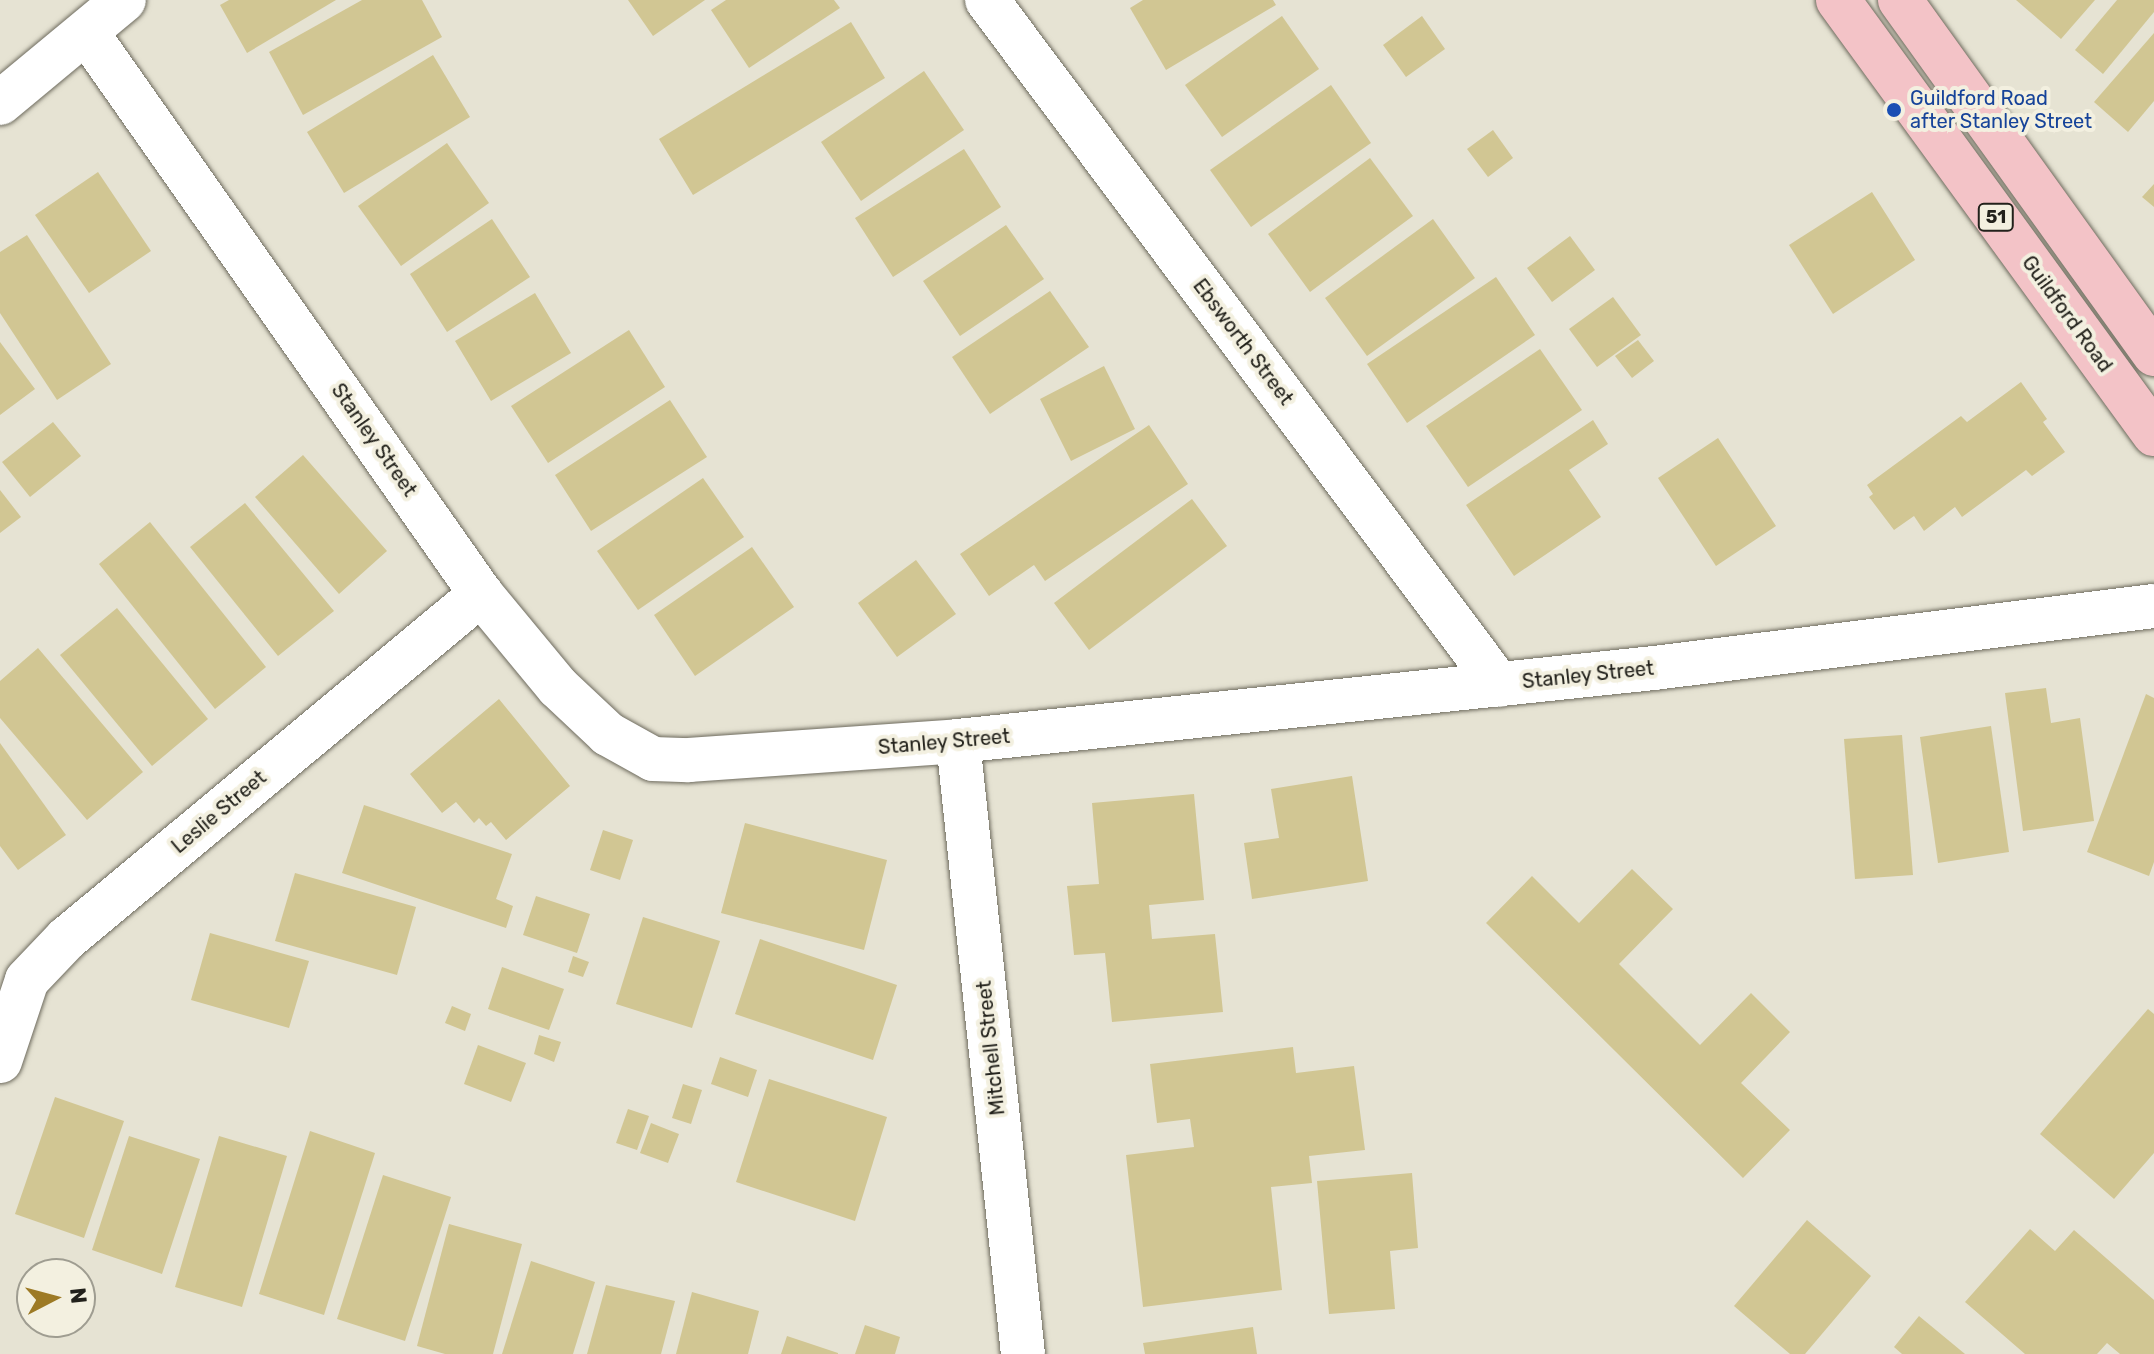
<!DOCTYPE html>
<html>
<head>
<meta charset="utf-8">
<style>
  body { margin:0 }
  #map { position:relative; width:2154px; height:1354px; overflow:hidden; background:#e6e3d3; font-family:Rubik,sans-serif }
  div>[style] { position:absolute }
  .building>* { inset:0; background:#d1c693 }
  .roads { filter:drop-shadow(0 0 2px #6e6b5e) drop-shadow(0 0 2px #6e6b5e) }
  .minor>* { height:44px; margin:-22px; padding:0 22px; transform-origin:22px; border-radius:22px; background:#fff }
  .highway>* { height:44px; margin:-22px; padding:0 22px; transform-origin:22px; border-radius:22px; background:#f3c3c7 }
  .dots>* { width:22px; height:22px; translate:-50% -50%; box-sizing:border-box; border:4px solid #f3f0e0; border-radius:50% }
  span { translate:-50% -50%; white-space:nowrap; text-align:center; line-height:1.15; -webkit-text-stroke:8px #f3f0e0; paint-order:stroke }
  .shield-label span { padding:2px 6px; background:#f3f0e0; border:2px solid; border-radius:6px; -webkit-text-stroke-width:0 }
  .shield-label { font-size:18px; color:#22211b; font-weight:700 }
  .transit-label { font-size:20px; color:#164399 }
  .left { translate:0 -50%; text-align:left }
  .street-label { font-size:20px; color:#22211b }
  .north { position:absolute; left:16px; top:1258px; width:80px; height:80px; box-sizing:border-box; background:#f3f0e0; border:2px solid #9f9d91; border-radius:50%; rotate:84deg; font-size:22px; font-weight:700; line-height:32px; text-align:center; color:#22211b }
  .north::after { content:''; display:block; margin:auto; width:28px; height:36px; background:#9d7a25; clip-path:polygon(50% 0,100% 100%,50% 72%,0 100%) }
</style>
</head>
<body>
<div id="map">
  <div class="building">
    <div style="clip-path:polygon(229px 0,336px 0,247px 53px,220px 5px)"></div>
    <div style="clip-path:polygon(362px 0,422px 0,442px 37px,303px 115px,269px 52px)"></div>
    <div style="clip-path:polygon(628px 0,705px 0,653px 36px)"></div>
    <div style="clip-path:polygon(726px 0,834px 0,840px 8px,749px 68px,711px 10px)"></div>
    <div style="clip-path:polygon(1143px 0,1273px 0,1276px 5px,1166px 70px,1130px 8px)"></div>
    <div style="clip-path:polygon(2016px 0,2095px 0,2061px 39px)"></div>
    <div style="clip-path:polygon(2117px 0,2154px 0,2154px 12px,2103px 74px,2075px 50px)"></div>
    <div style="clip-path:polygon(1282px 16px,1319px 69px,1222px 137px,1185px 85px)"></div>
    <div style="clip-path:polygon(1422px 16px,1445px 49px,1406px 77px,1383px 45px)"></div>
    <div style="clip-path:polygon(851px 22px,885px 78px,693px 195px,659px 139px)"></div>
    <div style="clip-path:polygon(2154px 33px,2154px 101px,2128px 132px,2094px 102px)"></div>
    <div style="clip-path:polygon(433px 55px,470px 117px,344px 193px,307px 132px)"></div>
    <div style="clip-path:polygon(924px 71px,964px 130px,861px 201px,821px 142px)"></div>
    <div style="clip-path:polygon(1331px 85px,1371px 143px,1251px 227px,1210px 170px)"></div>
    <div style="clip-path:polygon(1493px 130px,1513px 158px,1488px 177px,1467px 149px)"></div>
    <div style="clip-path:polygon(447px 143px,489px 203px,401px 266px,358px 206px)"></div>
    <div style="clip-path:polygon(964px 149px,1001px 207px,893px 277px,855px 218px)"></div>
    <div style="clip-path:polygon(1370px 158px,1413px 216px,1310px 292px,1268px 234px)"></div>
    <div style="clip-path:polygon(98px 172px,151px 251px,89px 293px,35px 215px)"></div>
    <div style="clip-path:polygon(2154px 184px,2154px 207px,2142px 197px)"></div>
    <div style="clip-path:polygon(1872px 192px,1915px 260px,1833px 314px,1789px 245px)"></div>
    <div style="clip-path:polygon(492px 219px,530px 277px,447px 332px,410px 274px)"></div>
    <div style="clip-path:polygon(1433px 219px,1475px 278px,1367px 356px,1325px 298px)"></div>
    <div style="clip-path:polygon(1006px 225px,1044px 279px,960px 336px,923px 281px)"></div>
    <div style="clip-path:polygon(27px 235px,111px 364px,57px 400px,0 313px,0 252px)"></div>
    <div style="clip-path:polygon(1570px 236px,1595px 270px,1552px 302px,1527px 268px)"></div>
    <div style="clip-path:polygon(1496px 277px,1535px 335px,1407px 423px,1367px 364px)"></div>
    <div style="clip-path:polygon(1050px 291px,1089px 347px,990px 414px,952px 357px)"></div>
    <div style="clip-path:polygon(535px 293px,571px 353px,491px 401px,455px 341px)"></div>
    <div style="clip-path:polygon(1613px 297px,1641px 335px,1597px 367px,1569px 329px)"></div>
    <div style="clip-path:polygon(629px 330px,665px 387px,548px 463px,511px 406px)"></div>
    <div style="clip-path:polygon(1638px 340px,1654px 361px,1632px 378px,1615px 356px)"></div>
    <div style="clip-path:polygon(0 342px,35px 389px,0 415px)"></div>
    <div style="clip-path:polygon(1540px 349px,1582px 410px,1468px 487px,1426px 426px)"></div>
    <div style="clip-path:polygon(1104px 366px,1135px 429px,1071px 461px,1040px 399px)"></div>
    <div style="clip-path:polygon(2021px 382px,2047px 419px,2043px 422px,2065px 452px,2032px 476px,2026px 470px,1962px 517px,1955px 507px,1924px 531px,1914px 516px,1894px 530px,1869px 497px,1873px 494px,1867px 485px,1961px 416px,1967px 422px)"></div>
    <div style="clip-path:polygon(670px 400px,707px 457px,591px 531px,555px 475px)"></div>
    <div style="clip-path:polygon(1593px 420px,1608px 444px,1569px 470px,1601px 517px,1514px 576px,1466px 505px)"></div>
    <div style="clip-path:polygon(53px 422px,81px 456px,30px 497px,2px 462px)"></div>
    <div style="clip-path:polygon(1149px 425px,1188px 484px,1045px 581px,1034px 565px,989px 596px,960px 554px)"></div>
    <div style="clip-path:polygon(1718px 438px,1776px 526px,1716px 566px,1658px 478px)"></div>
    <div style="clip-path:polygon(303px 455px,387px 551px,339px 594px,255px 497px)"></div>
    <div style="clip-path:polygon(703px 478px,744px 537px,638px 610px,597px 551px)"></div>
    <div style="clip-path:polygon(0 490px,21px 517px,0 533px)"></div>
    <div style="clip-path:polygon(1192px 499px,1227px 546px,1089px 650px,1054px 603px)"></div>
    <div style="clip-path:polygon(245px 503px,334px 611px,278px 656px,190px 547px)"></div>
    <div style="clip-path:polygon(150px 522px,266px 667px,215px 709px,99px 564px)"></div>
    <div style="clip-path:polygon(752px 547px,794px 607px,695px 676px,654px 615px)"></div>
    <div style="clip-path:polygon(916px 560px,956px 614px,897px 657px,858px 603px)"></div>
    <div style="clip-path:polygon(117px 608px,208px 719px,152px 766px,60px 655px)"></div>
    <div style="clip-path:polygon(38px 648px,143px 772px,87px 820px,0 718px,0 681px)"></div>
    <div style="clip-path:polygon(2046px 688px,2051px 723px,2080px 718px,2094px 821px,2023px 831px,2005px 693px)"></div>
    <div style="clip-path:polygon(2146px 694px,2154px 698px,2154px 862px,2149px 876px,2087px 852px)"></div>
    <div style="clip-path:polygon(499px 699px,570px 786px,506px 840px,491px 822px,486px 826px,479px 818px,474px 823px,456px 802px,442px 813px,410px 774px)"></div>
    <div style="clip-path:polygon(1991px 726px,2009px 852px,1938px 863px,1920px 737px)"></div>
    <div style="clip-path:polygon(1902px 735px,1913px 875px,1855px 879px,1844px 739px)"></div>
    <div style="clip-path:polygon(0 743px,66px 835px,18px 870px,0 846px)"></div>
    <div style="clip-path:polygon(1352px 776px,1368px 881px,1252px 899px,1244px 843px,1279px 838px,1271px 789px)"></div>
    <div style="clip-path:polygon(1194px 794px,1204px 900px,1149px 905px,1152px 939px,1215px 934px,1223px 1012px,1112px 1022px,1105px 953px,1074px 955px,1067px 886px,1099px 884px,1092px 803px)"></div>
    <div style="clip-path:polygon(364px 805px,512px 854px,496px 899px,513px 906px,506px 928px,342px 873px)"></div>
    <div style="clip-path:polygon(745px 823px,887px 860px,864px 950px,721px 913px)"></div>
    <div style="clip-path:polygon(603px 830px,633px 840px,620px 880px,590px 870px)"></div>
    <div style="clip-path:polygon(1632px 869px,1673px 909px,1619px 964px,1700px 1045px,1751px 993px,1790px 1032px,1741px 1083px,1790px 1130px,1743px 1178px,1486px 923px,1532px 876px,1579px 923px)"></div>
    <div style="clip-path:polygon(295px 873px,416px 907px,397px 975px,275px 941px)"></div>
    <div style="clip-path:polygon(536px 896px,590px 914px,577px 953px,523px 935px)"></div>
    <div style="clip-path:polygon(643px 917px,720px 941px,692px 1028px,616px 1004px)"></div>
    <div style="clip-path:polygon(210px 933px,309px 961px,289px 1028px,191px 1000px)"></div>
    <div style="clip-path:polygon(760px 939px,897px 985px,873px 1060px,735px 1014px)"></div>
    <div style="clip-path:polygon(573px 956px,589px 962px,583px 977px,568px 972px)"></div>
    <div style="clip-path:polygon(502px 967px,564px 989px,549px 1030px,488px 1009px)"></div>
    <div style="clip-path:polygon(452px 1006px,471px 1014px,465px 1031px,445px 1023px)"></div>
    <div style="clip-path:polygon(2148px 1009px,2154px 1014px,2154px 1153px,2114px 1199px,2040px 1134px)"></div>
    <div style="clip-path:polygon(539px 1035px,561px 1042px,554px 1062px,534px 1054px)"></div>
    <div style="clip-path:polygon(478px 1045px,526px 1063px,511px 1102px,464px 1084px)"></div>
    <div style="clip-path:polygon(1293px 1047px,1296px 1073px,1354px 1066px,1365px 1150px,1309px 1156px,1312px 1183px,1271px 1187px,1282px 1290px,1143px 1307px,1126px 1155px,1194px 1147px,1190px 1119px,1157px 1123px,1150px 1064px)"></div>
    <div style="clip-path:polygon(720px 1057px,757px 1070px,748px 1097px,711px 1084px)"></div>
    <div style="clip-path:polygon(769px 1079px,887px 1117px,855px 1221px,736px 1182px)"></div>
    <div style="clip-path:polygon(683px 1084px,702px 1090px,691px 1124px,672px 1118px)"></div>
    <div style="clip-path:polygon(55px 1097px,124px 1121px,84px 1238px,15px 1214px)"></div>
    <div style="clip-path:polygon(628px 1109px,649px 1116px,637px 1150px,616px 1143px)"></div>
    <div style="clip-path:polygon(651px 1123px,679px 1134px,668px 1163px,640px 1153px)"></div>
    <div style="clip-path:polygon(310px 1131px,375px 1153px,324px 1315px,259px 1294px)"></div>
    <div style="clip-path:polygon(129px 1136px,200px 1159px,162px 1274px,92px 1250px)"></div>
    <div style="clip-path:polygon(219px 1136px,287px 1156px,242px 1307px,175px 1287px)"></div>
    <div style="clip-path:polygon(1412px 1173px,1418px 1248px,1390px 1251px,1395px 1309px,1329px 1314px,1317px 1181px)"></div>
    <div style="clip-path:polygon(383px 1175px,451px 1197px,405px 1341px,337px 1319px)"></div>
    <div style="clip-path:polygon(1807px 1220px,1871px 1276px,1805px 1354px,1790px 1354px,1734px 1306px)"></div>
    <div style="clip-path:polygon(449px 1224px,522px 1244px,493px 1354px,445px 1354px,417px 1346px)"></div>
    <div style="clip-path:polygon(2030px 1229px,2055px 1251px,2074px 1230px,2154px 1300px,2154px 1354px,2120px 1354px,2107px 1343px,2097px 1354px,2025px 1354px,1965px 1302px)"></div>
    <div style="clip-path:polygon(531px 1261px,595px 1282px,573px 1354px,502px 1354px)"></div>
    <div style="clip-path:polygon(606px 1285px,675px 1301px,661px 1354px,587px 1354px)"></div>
    <div style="clip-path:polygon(692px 1292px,759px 1311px,748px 1354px,676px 1354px)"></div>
    <div style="clip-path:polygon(1919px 1316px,1965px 1354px,1902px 1354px,1894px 1347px)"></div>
    <div style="clip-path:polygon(865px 1325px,900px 1337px,895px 1354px,855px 1354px)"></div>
    <div style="clip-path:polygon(1253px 1327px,1257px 1354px,1145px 1354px,1143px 1343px)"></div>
    <div style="clip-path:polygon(787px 1336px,838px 1353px,838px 1354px,781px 1354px)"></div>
  </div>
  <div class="roads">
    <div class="minor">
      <div style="left:987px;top:0;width:855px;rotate:53.22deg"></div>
      <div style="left:87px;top:33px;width:686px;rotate:54.92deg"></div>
      <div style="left:481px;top:594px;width:121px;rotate:50.4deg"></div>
      <div style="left:558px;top:687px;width:69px;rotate:43.2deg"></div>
      <div style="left:608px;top:734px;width:51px;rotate:29.1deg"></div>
      <div style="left:653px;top:759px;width:36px;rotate:2deg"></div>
      <div style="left:689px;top:760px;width:270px;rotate:-4deg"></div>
      <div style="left:958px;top:741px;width:700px;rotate:-5.99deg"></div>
      <div style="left:1654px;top:668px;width:504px;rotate:-7.07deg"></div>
      <div style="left:0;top:103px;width:161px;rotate:-39.7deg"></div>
      <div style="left:958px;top:741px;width:616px;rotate:83.95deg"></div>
      <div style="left:0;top:1061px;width:85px;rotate:-71.6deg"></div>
      <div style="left:27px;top:980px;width:57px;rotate:-46.4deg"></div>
      <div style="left:66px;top:939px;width:540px;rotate:-39.74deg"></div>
    </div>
    <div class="highway">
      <div style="left:1838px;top:0;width:537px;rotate:53.94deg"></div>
      <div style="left:1900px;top:0;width:436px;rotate:54.3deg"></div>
    </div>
  </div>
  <div class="dots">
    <div style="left:1894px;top:110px;background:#1a4fb4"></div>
  </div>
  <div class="shield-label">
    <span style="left:1996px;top:217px">51</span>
  </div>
  <div class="transit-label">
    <span class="left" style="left:1910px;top:110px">Guildford Road<br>after Stanley Street</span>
  </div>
  <div class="street-label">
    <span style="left:2067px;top:314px;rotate:54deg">Guildford Road</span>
    <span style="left:1243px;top:342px;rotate:53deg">Ebsworth Street</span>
    <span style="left:374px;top:440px;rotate:55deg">Stanley Street</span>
    <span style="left:1588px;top:675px;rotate:-6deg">Stanley Street</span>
    <span style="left:944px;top:742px;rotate:-5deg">Stanley Street</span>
    <span style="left:219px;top:812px;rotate:-40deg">Leslie Street</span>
    <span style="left:991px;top:1048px;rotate:-96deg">Mitchell Street</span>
  </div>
  <div class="north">N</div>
</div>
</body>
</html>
